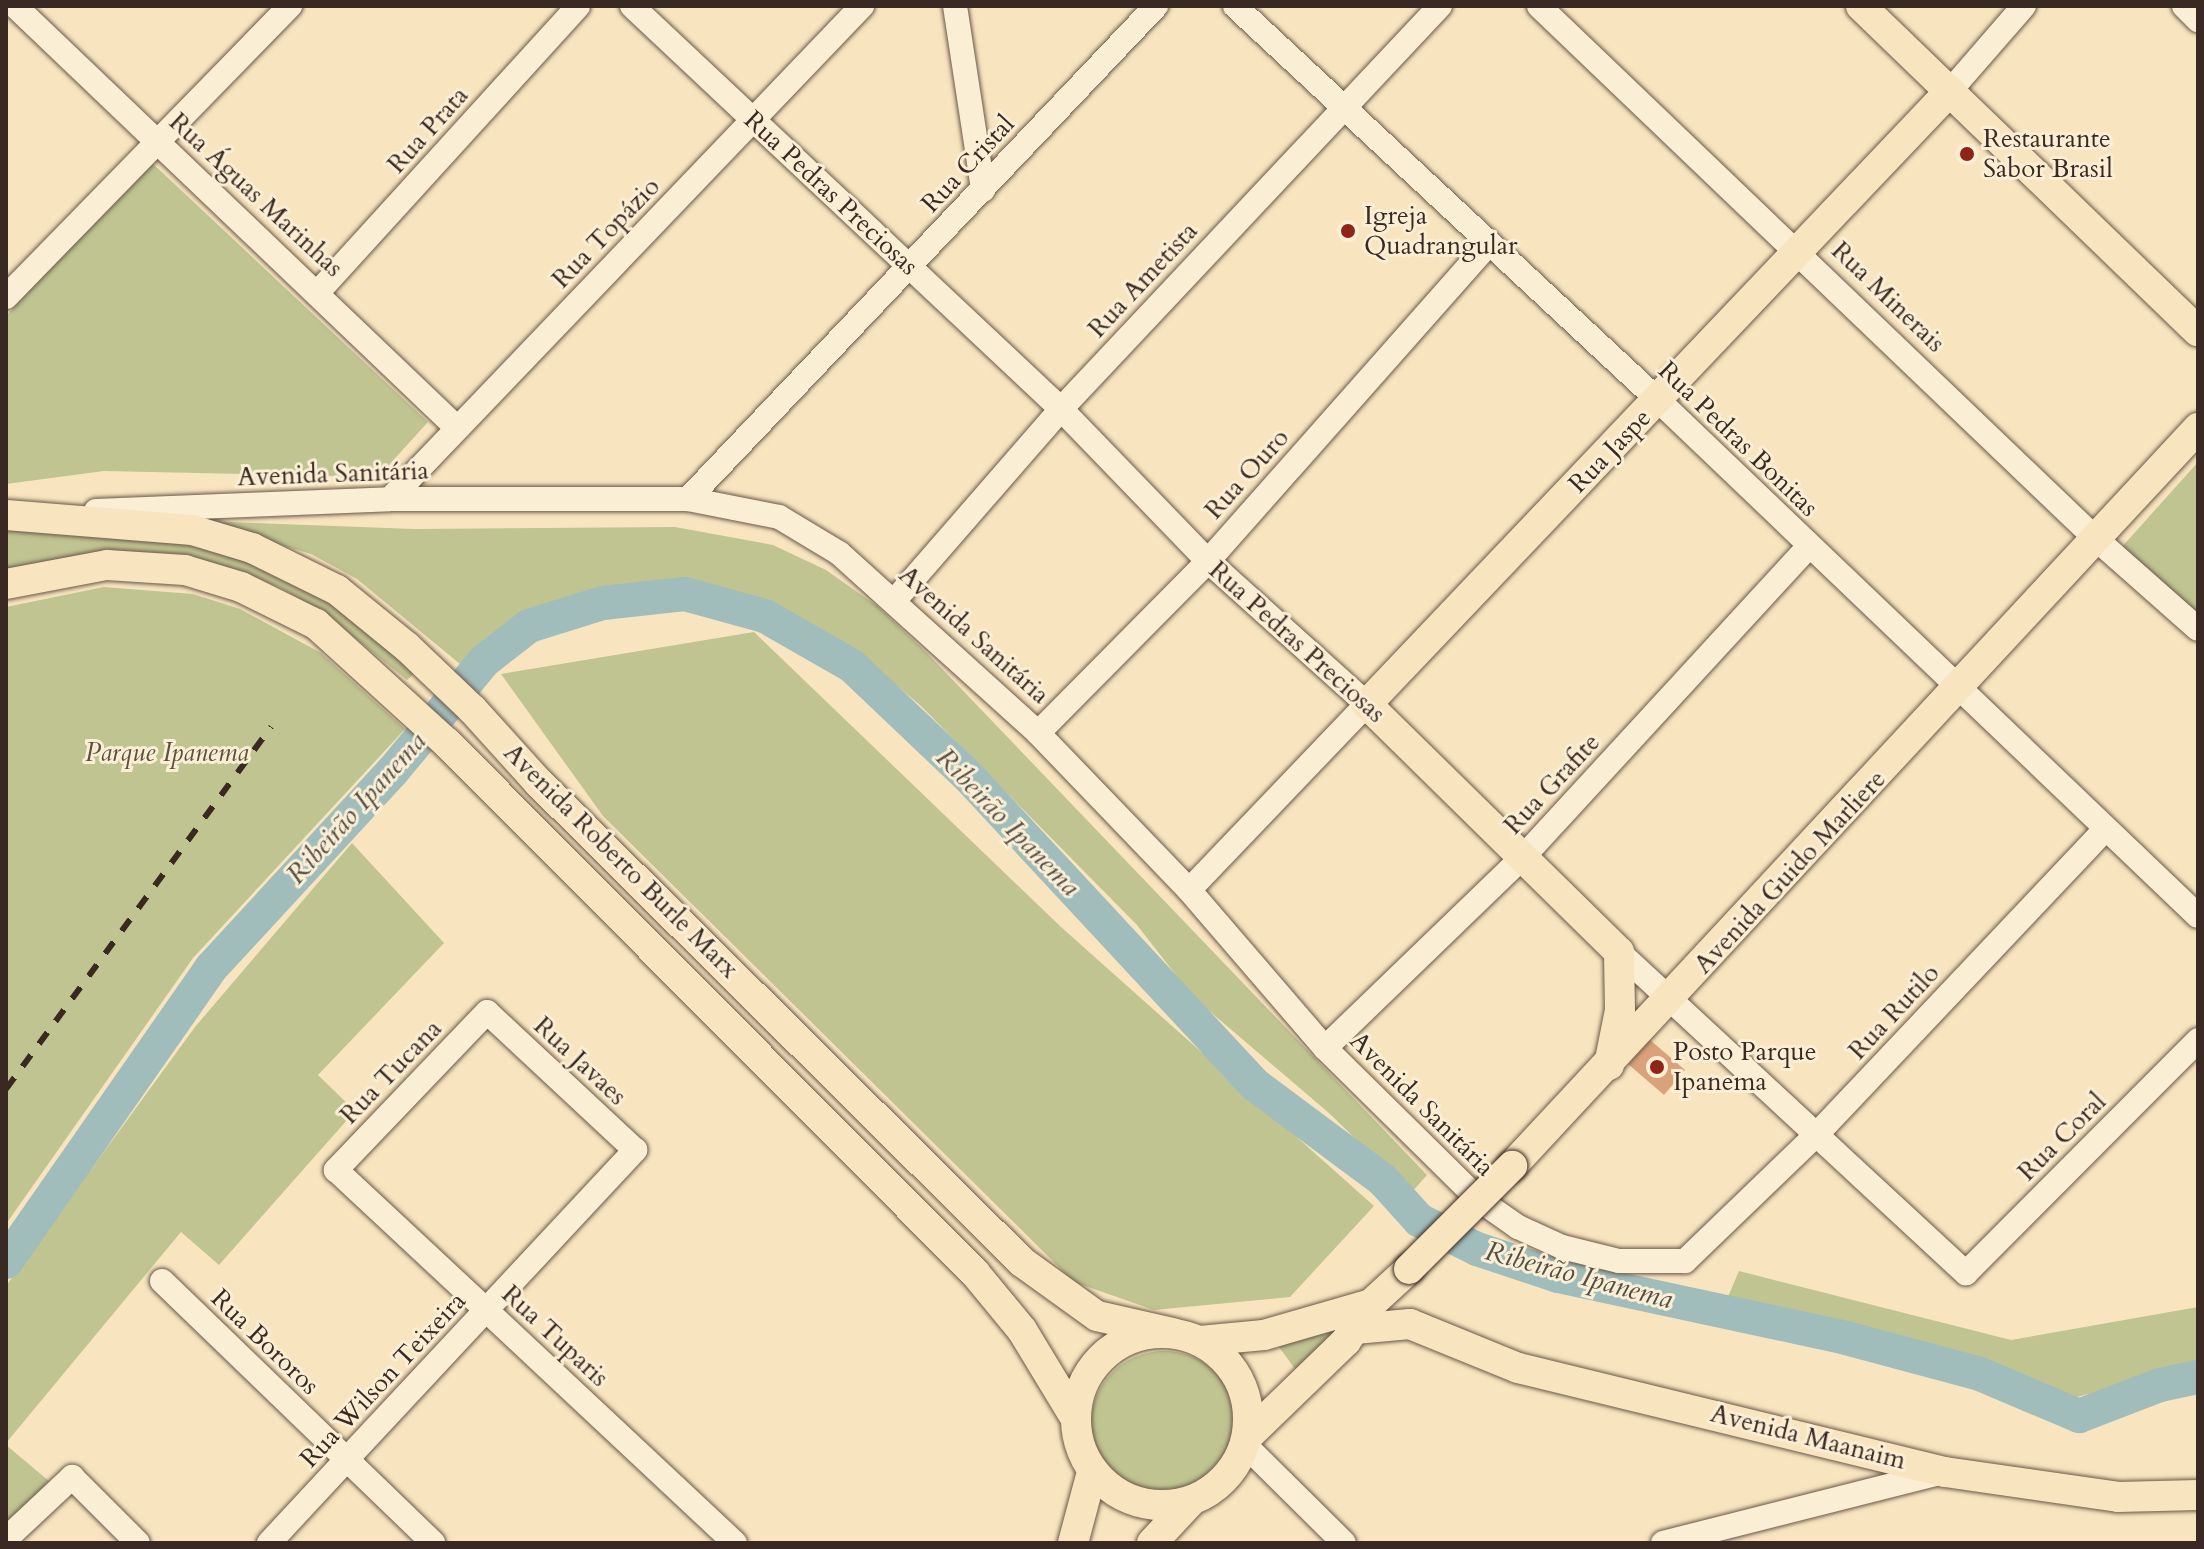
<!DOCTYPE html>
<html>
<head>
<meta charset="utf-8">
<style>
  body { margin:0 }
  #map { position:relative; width:2204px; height:1549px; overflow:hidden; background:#f8e5bf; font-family:Cardo,serif }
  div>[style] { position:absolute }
  .green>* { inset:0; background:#bfc491 }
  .round { border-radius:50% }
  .river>* { height:34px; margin:-17px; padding:0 17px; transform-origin:17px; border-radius:17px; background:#a1bdbb }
  .building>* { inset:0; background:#daa27b }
  .roads { filter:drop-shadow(0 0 2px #6a5849) drop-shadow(0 0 2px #6a5849) }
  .minor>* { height:24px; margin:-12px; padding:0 12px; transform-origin:12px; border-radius:12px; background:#faeed5 }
  .major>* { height:30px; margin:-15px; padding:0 15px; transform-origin:15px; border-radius:15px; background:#f8e5bf }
  .major>.ring { margin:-15px; padding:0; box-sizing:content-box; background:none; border:30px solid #f8e5bf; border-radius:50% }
  .rail>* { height:6px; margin-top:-3px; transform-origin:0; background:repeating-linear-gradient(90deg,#3a2922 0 14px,transparent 0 28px) }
  .bridges { filter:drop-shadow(0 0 2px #3a2922) drop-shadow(0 0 2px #3a2922) }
  .major-bridge>* { height:30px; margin:-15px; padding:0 15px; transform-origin:15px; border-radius:15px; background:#f8e5bf }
  .dots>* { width:22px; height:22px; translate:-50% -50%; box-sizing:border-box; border:4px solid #faeed5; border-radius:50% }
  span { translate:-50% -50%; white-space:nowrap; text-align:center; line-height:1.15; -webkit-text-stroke:6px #faeed5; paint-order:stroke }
  .street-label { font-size:26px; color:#3a2922 }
  .poi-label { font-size:26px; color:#3a2922 }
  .left { translate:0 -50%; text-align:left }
  .park-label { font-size:26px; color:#5b503e; font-style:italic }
  .water-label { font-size:28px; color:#544e48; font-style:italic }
  .frame { position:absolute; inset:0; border:8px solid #3a2922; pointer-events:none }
</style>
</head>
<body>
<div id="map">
  <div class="green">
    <div style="clip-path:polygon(150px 161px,428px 422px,378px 477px,104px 471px,6px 484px,6px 316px)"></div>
    <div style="clip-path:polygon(2198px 462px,2198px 615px,2120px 549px)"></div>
    <div style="clip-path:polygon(200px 521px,414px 529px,675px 527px,773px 545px,826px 570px,877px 606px,924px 650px,1427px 1175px,1411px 1193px,1329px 1113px,1193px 997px,1137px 925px,921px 706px,882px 673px,772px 609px,716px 588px,675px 580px,633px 583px,511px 620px,460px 664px,357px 579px,311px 554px)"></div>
    <div style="clip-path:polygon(6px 529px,106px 532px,189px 545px,248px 562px,330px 601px,417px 671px,407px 680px,323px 612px,279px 587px,216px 564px,105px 552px,6px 570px)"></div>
    <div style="clip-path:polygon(104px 587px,193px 594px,240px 609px,321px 653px,405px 729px,193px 958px,6px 1224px,6px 607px)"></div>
    <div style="clip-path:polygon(754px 632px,1061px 927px,1374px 1206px,1290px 1297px,1154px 1310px,1074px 1282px,603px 816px,501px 674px)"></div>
    <div style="clip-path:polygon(352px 843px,444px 943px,318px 1075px,355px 1111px,219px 1265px,181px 1232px,6px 1443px,6px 1286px,195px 1027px)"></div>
    <div style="clip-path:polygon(1739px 1271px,2011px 1340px,2198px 1307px,2198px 1365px,2077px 1397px,1727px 1299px)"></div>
    <div style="clip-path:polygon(1358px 1317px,1301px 1377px,1276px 1343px)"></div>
    <div class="round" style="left:1091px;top:1351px;width:146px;height:146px"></div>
    <div style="clip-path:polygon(6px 1445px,55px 1486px,6px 1542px)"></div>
  </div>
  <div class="river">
    <div style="left:6px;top:1262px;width:358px;rotate:-55.1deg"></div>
    <div style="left:211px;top:968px;width:267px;rotate:-47.3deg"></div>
    <div style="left:392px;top:772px;width:144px;rotate:-50.3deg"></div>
    <div style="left:484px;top:661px;width:57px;rotate:-37.9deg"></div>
    <div style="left:529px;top:626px;width:77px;rotate:-17.3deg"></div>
    <div style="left:603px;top:603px;width:82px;rotate:-6.3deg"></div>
    <div style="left:685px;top:594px;width:83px;rotate:15.4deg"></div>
    <div style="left:765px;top:616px;width:100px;rotate:29.9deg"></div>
    <div style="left:852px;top:666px;width:160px;rotate:43.5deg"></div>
    <div style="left:968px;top:776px;width:420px;rotate:47.1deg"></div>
    <div style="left:1254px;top:1084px;width:161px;rotate:36.7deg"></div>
    <div style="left:1383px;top:1180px;width:54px;rotate:48deg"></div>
    <div style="left:1419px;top:1220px;width:65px;rotate:26.6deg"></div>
    <div style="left:1477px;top:1249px;width:85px;rotate:18.4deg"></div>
    <div style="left:1558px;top:1276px;width:295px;rotate:12.1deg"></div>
    <div style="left:1846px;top:1338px;width:139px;rotate:15deg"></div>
    <div style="left:1980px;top:1374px;width:108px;rotate:23deg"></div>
    <div style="left:2079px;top:1416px;width:87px;rotate:-20.9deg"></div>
    <div style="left:2160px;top:1385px;width:39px;rotate:-12deg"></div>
  </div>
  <div class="building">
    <div style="clip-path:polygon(1649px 1039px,1685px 1070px,1664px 1095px,1628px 1064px)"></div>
  </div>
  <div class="roads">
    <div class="minor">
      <div style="left:15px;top:6px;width:610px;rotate:43.67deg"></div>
      <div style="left:632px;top:6px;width:589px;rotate:43.21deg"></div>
      <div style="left:1061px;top:409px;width:211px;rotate:46deg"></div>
      <div style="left:1208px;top:561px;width:214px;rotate:42deg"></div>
      <div style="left:1367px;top:704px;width:257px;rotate:133.7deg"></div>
      <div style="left:955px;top:6px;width:186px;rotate:81.3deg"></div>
      <div style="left:1235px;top:6px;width:579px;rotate:42.97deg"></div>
      <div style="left:1659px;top:401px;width:745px;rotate:43.7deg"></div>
      <div style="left:1539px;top:6px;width:770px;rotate:43.74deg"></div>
      <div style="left:2095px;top:538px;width:137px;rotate:41.5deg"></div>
      <div style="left:2184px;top:6px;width:20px;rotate:45deg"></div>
      <div style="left:1950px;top:91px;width:113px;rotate:-49deg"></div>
      <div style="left:319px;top:291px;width:385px;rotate:-47.7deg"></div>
      <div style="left:6px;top:297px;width:407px;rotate:-45.7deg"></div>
      <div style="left:390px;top:499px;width:683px;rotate:-46.25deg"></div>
      <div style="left:688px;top:499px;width:680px;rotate:-46.49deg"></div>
      <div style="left:96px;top:511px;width:294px;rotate:-2.3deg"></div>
      <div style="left:390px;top:499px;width:298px"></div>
      <div style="left:688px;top:499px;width:93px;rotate:11.2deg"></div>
      <div style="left:779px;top:517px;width:70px;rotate:31deg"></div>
      <div style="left:839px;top:553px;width:268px;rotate:42.1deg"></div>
      <div style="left:1038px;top:733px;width:218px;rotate:46.1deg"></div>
      <div style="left:1189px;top:890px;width:208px;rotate:49.3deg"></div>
      <div style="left:1325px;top:1048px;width:215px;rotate:44.6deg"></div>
      <div style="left:1478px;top:1199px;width:49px;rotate:35deg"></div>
      <div style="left:1518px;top:1227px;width:48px;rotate:24.4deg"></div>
      <div style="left:1562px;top:1247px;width:59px;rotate:13.8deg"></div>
      <div style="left:1619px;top:1261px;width:66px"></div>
      <div style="left:1685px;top:1261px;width:185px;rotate:-43.9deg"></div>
      <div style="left:1818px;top:1133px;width:417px;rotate:-46.6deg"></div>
      <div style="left:895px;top:600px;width:253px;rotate:-49deg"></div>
      <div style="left:1061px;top:409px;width:553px;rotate:-46.76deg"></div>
      <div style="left:1038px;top:733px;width:242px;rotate:-45.3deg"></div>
      <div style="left:1208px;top:561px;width:423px;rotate:-48.5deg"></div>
      <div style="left:1619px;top:952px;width:473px;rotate:42.8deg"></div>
      <div style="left:1966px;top:1273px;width:329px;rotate:-45.1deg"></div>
      <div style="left:1325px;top:1048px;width:277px;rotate:-44deg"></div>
      <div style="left:1524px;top:856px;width:421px;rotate:-47.4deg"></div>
      <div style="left:162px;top:1281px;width:377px;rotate:44deg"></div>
      <div style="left:1245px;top:1445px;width:139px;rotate:44.7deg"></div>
      <div style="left:6px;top:1539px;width:91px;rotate:-43.2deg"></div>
      <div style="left:72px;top:1477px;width:93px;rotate:45deg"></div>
      <div style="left:269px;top:1543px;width:113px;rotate:-47.1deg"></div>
      <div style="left:346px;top:1460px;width:205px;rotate:-47deg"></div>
      <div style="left:486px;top:1310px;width:219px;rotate:-47deg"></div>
      <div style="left:635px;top:1150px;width:202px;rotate:-137deg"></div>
      <div style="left:487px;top:1012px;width:219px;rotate:133.7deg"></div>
      <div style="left:336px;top:1170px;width:205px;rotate:43deg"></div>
      <div style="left:486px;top:1310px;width:341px;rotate:43.1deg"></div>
      <div style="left:1663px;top:1543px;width:290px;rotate:-14.2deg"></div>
    </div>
    <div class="major">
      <div style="left:1861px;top:6px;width:468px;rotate:44deg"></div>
      <div style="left:6px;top:515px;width:187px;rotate:4.6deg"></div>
      <div style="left:192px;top:530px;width:63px;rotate:16.7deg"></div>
      <div style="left:252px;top:548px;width:95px;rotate:26.3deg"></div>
      <div style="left:337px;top:590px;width:90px;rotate:39.2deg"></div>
      <div style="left:407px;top:647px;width:91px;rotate:43.7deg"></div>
      <div style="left:473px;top:710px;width:97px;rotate:47.9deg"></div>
      <div style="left:538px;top:782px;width:682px;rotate:44.76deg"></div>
      <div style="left:1022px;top:1262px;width:92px;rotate:35.8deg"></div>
      <div style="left:1097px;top:1316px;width:78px;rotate:12.6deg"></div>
      <div style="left:6px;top:584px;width:103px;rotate:-10.7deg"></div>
      <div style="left:107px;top:565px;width:78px;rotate:3.7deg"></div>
      <div style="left:185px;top:570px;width:59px;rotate:16.9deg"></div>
      <div style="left:241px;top:587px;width:84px;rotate:26.3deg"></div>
      <div style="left:316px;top:624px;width:177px;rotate:42.3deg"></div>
      <div style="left:447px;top:743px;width:748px;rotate:45.11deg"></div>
      <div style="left:975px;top:1273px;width:74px;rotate:50.5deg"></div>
      <div style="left:1022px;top:1330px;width:100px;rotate:58.8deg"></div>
      <div style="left:1609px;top:1065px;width:56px;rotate:-78.7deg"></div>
      <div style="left:1620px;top:1010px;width:58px;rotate:-91deg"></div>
      <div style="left:1619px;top:952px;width:354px;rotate:-135.5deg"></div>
      <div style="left:1367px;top:704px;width:846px;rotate:-46.44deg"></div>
      <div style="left:1512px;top:1166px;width:1008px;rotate:-47.09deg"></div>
      <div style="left:1355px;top:1329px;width:55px;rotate:-5.2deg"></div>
      <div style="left:1410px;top:1324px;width:117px;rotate:22.2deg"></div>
      <div style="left:1518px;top:1368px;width:439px;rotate:13.7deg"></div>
      <div style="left:1945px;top:1472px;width:175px;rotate:8.2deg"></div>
      <div style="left:2118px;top:1497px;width:80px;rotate:-1.4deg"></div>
      <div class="ring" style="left:1076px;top:1333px;width:142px;height:142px"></div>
      <div style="left:1200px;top:1341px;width:64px;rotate:-5.4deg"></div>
      <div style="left:1264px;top:1335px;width:111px;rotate:-16.2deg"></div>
      <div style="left:1247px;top:1437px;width:138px;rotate:-44.1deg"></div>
      <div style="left:1346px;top:1341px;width:45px;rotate:-56deg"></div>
      <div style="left:1371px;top:1304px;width:52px;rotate:-42.6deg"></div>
      <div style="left:1073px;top:1543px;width:73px;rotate:-75deg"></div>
      <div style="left:1152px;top:1543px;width:57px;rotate:-47.1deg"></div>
    </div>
  </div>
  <div class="rail">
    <div style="left:6px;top:1089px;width:449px;rotate:-53.8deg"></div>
  </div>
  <div class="bridges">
    <div class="major-bridge">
      <div style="left:1409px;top:1269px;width:146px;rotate:-45deg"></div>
    </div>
  </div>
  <div class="dots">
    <div style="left:1967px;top:154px;background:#8f2418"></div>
    <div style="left:1348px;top:231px;background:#8f2418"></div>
    <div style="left:1657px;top:1067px;background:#8f2418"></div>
  </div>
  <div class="street-label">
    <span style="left:428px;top:130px;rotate:-48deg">Rua Prata</span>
    <span style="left:968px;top:164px;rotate:-47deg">Rua Cristal</span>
    <span style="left:831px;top:193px;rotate:43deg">Rua Pedras Preciosas</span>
    <span style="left:256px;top:195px;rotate:43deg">Rua Águas Marinhas</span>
    <span style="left:606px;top:233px;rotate:-46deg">Rua Topázio</span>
    <span style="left:1143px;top:280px;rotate:-47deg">Rua Ametista</span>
    <span style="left:1888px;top:297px;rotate:44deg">Rua Minerais</span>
    <span style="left:1738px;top:439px;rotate:44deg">Rua Pedras Bonitas</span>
    <span style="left:1610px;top:451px;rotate:-46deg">Rua Jaspe</span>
    <span style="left:333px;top:474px;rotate:-2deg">Avenida Sanitária</span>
    <span style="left:1247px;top:474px;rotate:-48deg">Rua Ouro</span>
    <span style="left:974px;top:635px;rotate:42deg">Avenida Sanitária</span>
    <span style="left:1297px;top:642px;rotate:42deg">Rua Pedras Preciosas</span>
    <span style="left:1552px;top:784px;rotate:-47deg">Rua Grafite</span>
    <span style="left:621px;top:861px;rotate:45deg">Avenida Roberto Burle Marx</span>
    <span style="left:1790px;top:872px;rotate:-47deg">Avenida Guido Marliere</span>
    <span style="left:1894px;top:1012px;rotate:-47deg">Rua Rutilo</span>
    <span style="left:580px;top:1061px;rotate:43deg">Rua Javaes</span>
    <span style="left:391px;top:1072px;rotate:-46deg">Rua Tucana</span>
    <span style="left:1422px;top:1104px;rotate:45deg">Avenida Sanitária</span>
    <span style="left:2062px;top:1137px;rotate:-45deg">Rua Coral</span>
    <span style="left:555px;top:1336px;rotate:43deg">Rua Tuparis</span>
    <span style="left:265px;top:1342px;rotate:44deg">Rua Bororos</span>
    <span style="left:383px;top:1380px;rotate:-47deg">Rua Wilson Teixeira</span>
    <span style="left:1808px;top:1437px;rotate:14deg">Avenida Maanaim</span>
  </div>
  <div class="poi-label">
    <span class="left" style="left:1983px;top:154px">Restaurante<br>Sabor Brasil</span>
    <span class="left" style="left:1364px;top:231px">Igreja<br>Quadrangular</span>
    <span class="left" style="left:1673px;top:1067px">Posto Parque<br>Ipanema</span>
  </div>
  <div class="park-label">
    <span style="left:167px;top:753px">Parque Ipanema</span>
  </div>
  <div class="water-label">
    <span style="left:356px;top:808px;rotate:-48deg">Ribeirão Ipanema</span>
    <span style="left:1008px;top:822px;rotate:46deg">Ribeirão Ipanema</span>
    <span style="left:1579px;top:1275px;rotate:15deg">Ribeirão Ipanema</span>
  </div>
  <div class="frame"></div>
</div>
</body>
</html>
